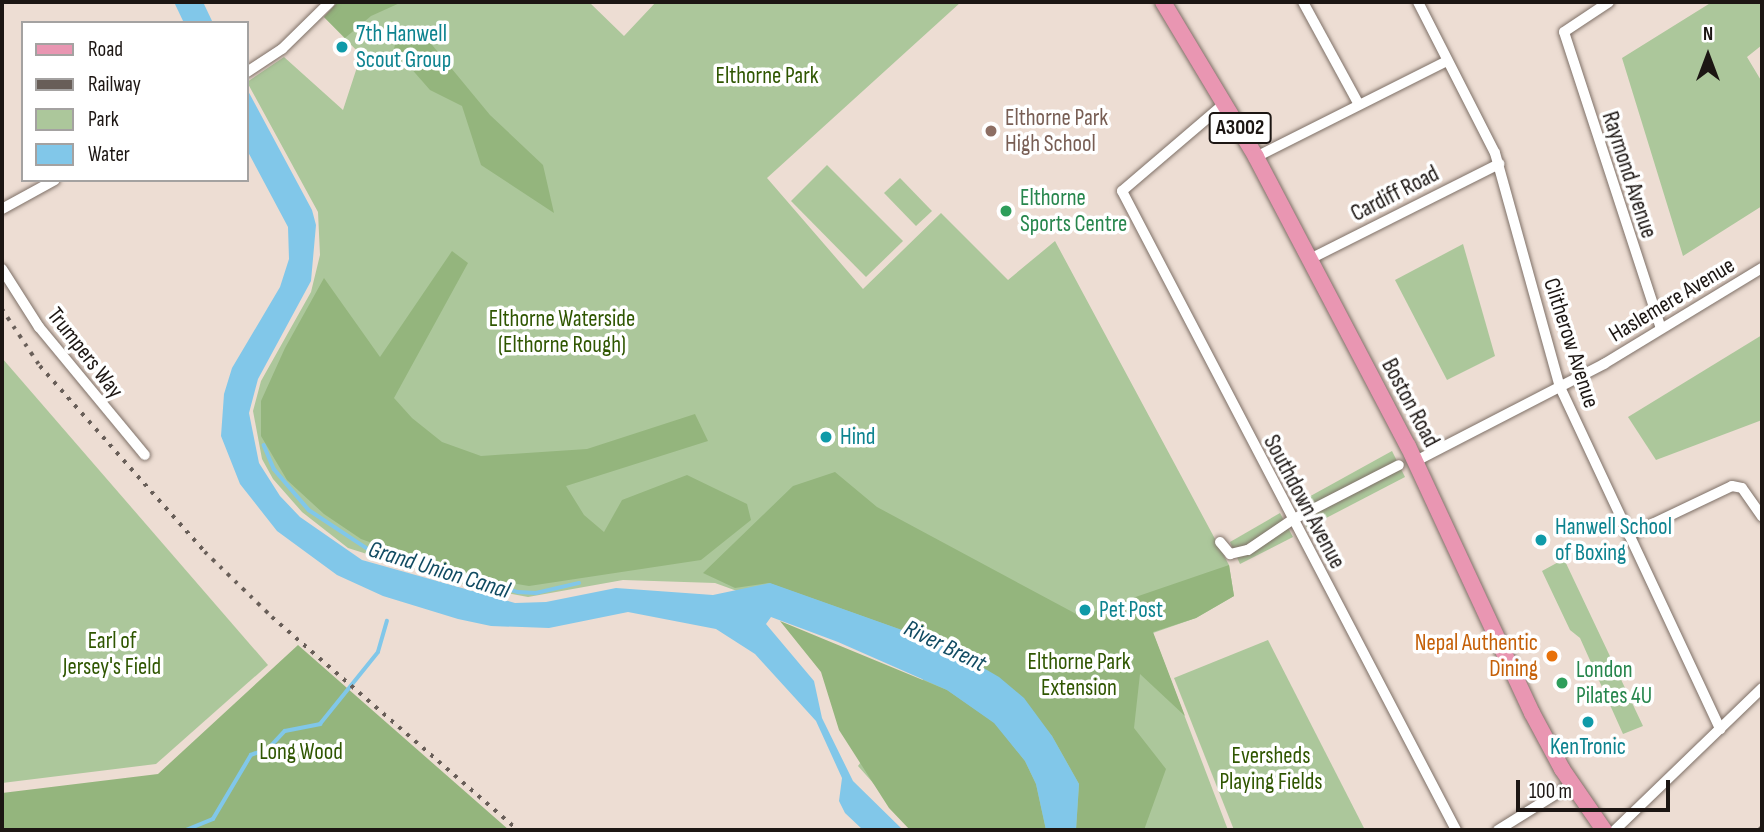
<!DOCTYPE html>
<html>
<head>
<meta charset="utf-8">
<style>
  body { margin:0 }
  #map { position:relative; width:1764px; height:832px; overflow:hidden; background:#edddd3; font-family:"Sofia Sans Condensed",sans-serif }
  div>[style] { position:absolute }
  .green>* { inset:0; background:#acc79b }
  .forest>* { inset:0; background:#94b57d }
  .water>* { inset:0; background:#81c7e9 }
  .stream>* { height:3.5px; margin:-1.75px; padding:0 1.75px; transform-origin:1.75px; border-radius:1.75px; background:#81c7e9 }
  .roads { filter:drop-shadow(0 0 2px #7e7067) drop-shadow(0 0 2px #7e7067) }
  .street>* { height:10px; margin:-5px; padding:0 5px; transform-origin:5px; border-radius:5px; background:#fff }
  .primary>* { height:16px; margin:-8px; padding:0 8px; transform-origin:8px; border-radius:8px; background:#e996b2 }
  .rail>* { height:3.5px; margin-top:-1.75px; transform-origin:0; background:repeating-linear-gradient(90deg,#685e58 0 3.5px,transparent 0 10.5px) }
  .dots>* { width:19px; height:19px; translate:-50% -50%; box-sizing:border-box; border:4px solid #fff; border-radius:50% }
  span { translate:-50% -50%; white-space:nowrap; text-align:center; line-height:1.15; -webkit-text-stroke:7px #fff; paint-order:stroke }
  .shield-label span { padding:2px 5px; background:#fff; border:2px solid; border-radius:5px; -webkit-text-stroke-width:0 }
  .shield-label { font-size:21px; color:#1c1613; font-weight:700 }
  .culture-label { font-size:23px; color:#0d838f }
  .left { translate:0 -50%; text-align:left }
  .park-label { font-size:23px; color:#2f5601 }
  .education-label { font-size:23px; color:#785e54 }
  .street-label { font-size:23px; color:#1c1613 }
  .leisure-label { font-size:23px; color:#27864d }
  .food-label { font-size:23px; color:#c56008 }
  .right { translate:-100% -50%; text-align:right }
  .water-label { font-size:24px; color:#114b62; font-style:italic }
  .frame { position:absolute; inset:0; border:4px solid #1c1613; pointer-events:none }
  .legend { position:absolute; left:21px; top:21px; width:228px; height:161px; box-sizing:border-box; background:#fff; border:2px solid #a4a2a1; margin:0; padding:9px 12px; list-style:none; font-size:21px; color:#1c1613 }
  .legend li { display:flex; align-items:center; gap:14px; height:35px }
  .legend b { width:35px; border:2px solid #a4a2a1 }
  .north { position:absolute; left:1673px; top:21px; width:70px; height:70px; -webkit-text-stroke:5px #fff; paint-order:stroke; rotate:0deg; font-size:19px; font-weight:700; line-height:28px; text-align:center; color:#1c1613 }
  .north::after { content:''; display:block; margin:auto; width:24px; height:32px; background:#1c1613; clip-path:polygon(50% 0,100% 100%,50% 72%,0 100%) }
  .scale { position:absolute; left:1516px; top:780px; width:154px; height:32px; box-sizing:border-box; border:4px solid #1c1613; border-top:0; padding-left:9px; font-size:21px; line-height:24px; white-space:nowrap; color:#1c1613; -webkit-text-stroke:5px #fff; paint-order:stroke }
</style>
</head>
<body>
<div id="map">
  <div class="green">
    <div style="clip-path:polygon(338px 2px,589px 2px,624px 36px,656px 2px,961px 2px,767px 178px,863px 289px,941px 213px,1008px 280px,1055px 241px,1229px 565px,1234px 596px,1196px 618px,1153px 633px,1228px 830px,915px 830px,858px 766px,935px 663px,715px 583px,623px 580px,528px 597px,468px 586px,348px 548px,302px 512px,273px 479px,262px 459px,253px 411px,261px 381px,311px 292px,320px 255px,318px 212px,247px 82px,284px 57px,343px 110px,361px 55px,324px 17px)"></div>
    <div style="clip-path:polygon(1712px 2px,1762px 2px,1762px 45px,1747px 57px,1762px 82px,1762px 206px,1683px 256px,1622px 58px)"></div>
    <div style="clip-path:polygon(827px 165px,903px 241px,866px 277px,791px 201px)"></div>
    <div style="clip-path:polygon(900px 178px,932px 211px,916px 226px,884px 193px)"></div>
    <div style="clip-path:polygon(1463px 244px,1495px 356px,1447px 380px,1395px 280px)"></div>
    <div style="clip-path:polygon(1762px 335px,1762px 420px,1656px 460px,1628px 417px)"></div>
    <div style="clip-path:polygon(2px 358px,268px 665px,156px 764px,2px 783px)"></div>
    <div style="clip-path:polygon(1392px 451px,1405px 477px,1307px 528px,1296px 504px)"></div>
    <div style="clip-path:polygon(1280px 513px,1293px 537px,1240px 564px,1230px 542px)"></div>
    <div style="clip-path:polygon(1564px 559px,1643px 726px,1623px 734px,1580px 638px,1570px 630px,1542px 571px)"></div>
    <div style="clip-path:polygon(1268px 640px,1365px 830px,1234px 830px,1174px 678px)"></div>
  </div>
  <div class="forest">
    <div style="clip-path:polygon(338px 2px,402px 2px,371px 16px,345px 38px,324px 17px)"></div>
    <div style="clip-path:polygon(405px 33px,428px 40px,490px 115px,543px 165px,554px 213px,481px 165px,462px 106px,430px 90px,394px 49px,397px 35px)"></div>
    <div style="clip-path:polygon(452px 251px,468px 263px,394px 398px,412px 418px,442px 442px,481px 456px,587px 449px,695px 414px,708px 441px,566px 486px,584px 515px,604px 532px,622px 500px,687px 475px,747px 504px,751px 520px,701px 560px,529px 586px,462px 575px,361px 539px,324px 514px,287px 480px,261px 436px,261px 401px,285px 348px,324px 278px,380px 357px)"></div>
    <div style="clip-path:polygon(835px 472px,877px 507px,1080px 616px,1229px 565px,1234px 596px,1196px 618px,1153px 632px,1185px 716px,1140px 674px,1134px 728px,1166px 769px,1144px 830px,1076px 830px,1079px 784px,1052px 736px,1038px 719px,944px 645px,769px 583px,735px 588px,703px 573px,793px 486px)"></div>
    <div style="clip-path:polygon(780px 621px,947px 690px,995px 723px,1025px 761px,1036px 784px,1046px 830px,910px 830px,889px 808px,839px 730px,821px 672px)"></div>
    <div style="clip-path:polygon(298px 645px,509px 830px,2px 830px,2px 793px,158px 774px)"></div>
  </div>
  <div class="water">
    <div style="clip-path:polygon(174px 2px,203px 2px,213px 23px,184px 23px)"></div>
    <div style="clip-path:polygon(247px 89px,312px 210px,316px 225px,311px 281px,258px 379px,249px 413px,259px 463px,280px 496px,300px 517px,362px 560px,515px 603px,546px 602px,616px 588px,713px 595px,770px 583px,944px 645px,999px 677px,1024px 698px,1052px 736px,1079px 784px,1076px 830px,1046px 830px,1036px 784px,1025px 761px,994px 723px,947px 690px,838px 642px,771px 617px,766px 624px,814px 681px,822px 718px,853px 781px,903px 830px,863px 830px,845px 813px,839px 801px,842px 778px,816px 721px,755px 654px,716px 629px,628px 612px,549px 628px,491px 626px,458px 619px,383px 596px,337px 575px,277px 531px,240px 484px,221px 436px,224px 394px,232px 368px,280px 287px,289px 259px,288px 227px,247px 150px)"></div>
  </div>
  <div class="stream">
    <div style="left:264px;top:445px;width:26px;rotate:67deg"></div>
    <div style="left:274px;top:469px;width:54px;rotate:49.5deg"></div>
    <div style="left:309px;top:510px;width:71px;rotate:33.5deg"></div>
    <div style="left:368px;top:549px;width:156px;rotate:16deg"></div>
    <div style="left:518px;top:592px;width:18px;rotate:3deg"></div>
    <div style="left:536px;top:593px;width:44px;rotate:-13.1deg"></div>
    <div style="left:186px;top:830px;width:29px;rotate:-22deg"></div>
    <div style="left:213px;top:819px;width:74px;rotate:-59.3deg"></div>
    <div style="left:251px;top:755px;width:19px;rotate:-21deg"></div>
    <div style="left:269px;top:748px;width:23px;rotate:-47deg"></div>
    <div style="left:285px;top:731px;width:36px;rotate:-11deg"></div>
    <div style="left:320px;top:724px;width:92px;rotate:-51.1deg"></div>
    <div style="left:378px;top:652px;width:32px;rotate:-74deg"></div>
  </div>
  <div class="roads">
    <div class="street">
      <div style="left:1303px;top:2px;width:115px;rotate:61.4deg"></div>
      <div style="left:1418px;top:2px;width:169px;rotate:63deg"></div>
      <div style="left:1495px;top:153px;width:243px;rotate:74.5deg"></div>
      <div style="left:1560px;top:387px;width:378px;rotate:64.9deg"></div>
      <div style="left:1609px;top:2px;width:54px;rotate:146.3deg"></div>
      <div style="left:1564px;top:32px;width:312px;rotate:71.9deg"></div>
      <div style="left:247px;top:72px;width:42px;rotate:-33.3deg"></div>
      <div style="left:282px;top:49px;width:67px;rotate:-44.4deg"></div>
      <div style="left:1256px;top:157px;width:214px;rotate:-26.7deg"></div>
      <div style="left:1122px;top:191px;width:721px;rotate:62.4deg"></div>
      <div style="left:1122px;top:191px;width:135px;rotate:-40.5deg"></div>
      <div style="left:2px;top:209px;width:60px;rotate:-28.7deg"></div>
      <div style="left:1310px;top:259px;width:212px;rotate:-26.7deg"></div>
      <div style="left:2px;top:269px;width:69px;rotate:57.5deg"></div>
      <div style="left:39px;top:327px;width:166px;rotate:50.4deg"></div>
      <div style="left:1416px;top:461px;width:212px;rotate:-27.3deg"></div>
      <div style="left:1604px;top:364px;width:185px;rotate:-31.3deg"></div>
      <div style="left:1629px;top:535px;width:114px;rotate:-25.4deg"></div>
      <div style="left:1732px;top:486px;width:10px;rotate:11deg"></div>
      <div style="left:1742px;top:488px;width:35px;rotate:55deg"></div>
      <div style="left:1220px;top:542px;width:16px;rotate:50deg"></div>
      <div style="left:1230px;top:554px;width:18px;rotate:-13deg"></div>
      <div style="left:1248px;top:550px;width:53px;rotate:-34.3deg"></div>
      <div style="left:1292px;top:520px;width:120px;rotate:-27.2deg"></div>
      <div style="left:1498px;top:830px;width:87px;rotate:-31.9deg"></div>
      <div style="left:1615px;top:830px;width:204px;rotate:-44deg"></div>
    </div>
    <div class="primary">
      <div style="left:1163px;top:2px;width:181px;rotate:59deg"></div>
      <div style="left:1256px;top:157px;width:327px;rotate:62.3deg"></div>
      <div style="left:1408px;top:446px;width:294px;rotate:65.1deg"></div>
      <div style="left:1532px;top:713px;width:64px;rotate:61.8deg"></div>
      <div style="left:1562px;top:769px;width:74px;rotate:55.5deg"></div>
    </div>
  </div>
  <div class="rail">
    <div style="left:2px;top:309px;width:69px;rotate:56.3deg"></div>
    <div style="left:40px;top:366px;width:249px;rotate:48.4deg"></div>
    <div style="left:205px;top:552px;width:93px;rotate:44.1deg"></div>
    <div style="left:272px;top:617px;width:325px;rotate:40.9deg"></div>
    <div style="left:1759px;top:830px;width:5px;rotate:-53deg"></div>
  </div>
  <div class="dots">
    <div style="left:342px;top:47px;background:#0f9aa8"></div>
    <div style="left:991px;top:131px;background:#8d6e63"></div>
    <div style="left:1006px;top:211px;background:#2e9e5b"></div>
    <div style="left:826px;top:437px;background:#0f9aa8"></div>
    <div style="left:1541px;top:540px;background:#0f9aa8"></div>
    <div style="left:1085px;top:610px;background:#0f9aa8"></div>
    <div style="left:1552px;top:656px;background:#e8710a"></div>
    <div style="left:1562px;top:683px;background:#2e9e5b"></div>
    <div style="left:1588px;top:722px;background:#0f9aa8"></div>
  </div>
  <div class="shield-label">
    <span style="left:1240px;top:128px">A3002</span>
  </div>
  <div class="culture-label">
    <span class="left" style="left:356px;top:47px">7th Hanwell<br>Scout Group</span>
    <span class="left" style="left:840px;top:437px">Hind</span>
    <span class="left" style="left:1555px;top:540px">Hanwell School<br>of Boxing</span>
    <span class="left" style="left:1099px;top:610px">Pet Post</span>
    <span style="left:1588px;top:747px">KenTronic</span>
  </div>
  <div class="park-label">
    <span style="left:767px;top:76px">Elthorne Park</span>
    <span style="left:562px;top:332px">Elthorne Waterside<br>(Elthorne Rough)</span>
    <span style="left:112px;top:654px">Earl of<br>Jersey's Field</span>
    <span style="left:1079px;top:675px">Elthorne Park<br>Extension</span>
    <span style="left:301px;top:752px">Long Wood</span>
    <span style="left:1271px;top:769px">Eversheds<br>Playing Fields</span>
  </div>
  <div class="education-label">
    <span class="left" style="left:1005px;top:131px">Elthorne Park<br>High School</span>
  </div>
  <div class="street-label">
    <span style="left:1629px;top:175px;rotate:72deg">Raymond Avenue</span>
    <span style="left:1395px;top:194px;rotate:-27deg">Cardiff Road</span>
    <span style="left:1672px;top:300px;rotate:-31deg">Haslemere Avenue</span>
    <span style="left:1571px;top:343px;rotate:72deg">Clitherow Avenue</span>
    <span style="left:85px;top:353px;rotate:52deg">Trumpers Way</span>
    <span style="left:1410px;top:403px;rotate:62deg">Boston Road</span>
    <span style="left:1304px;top:502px;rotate:62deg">Southdown Avenue</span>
  </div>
  <div class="leisure-label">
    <span class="left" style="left:1020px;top:211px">Elthorne<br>Sports Centre</span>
    <span class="left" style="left:1576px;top:683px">London<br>Pilates 4U</span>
  </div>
  <div class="food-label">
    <span class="right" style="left:1538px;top:656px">Nepal Authentic<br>Dining</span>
  </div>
  <div class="water-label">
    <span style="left:439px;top:570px;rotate:17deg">Grand Union Canal</span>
    <span style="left:945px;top:646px;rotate:26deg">River Brent</span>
  </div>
  <div class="frame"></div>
  <ul class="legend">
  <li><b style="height:9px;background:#e996b2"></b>Road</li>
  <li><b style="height:9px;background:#685e58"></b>Railway</li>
  <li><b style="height:19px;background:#acc79b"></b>Park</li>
  <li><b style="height:19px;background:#81c7e9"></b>Water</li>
  </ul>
  <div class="north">N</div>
  <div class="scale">100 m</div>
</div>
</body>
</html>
